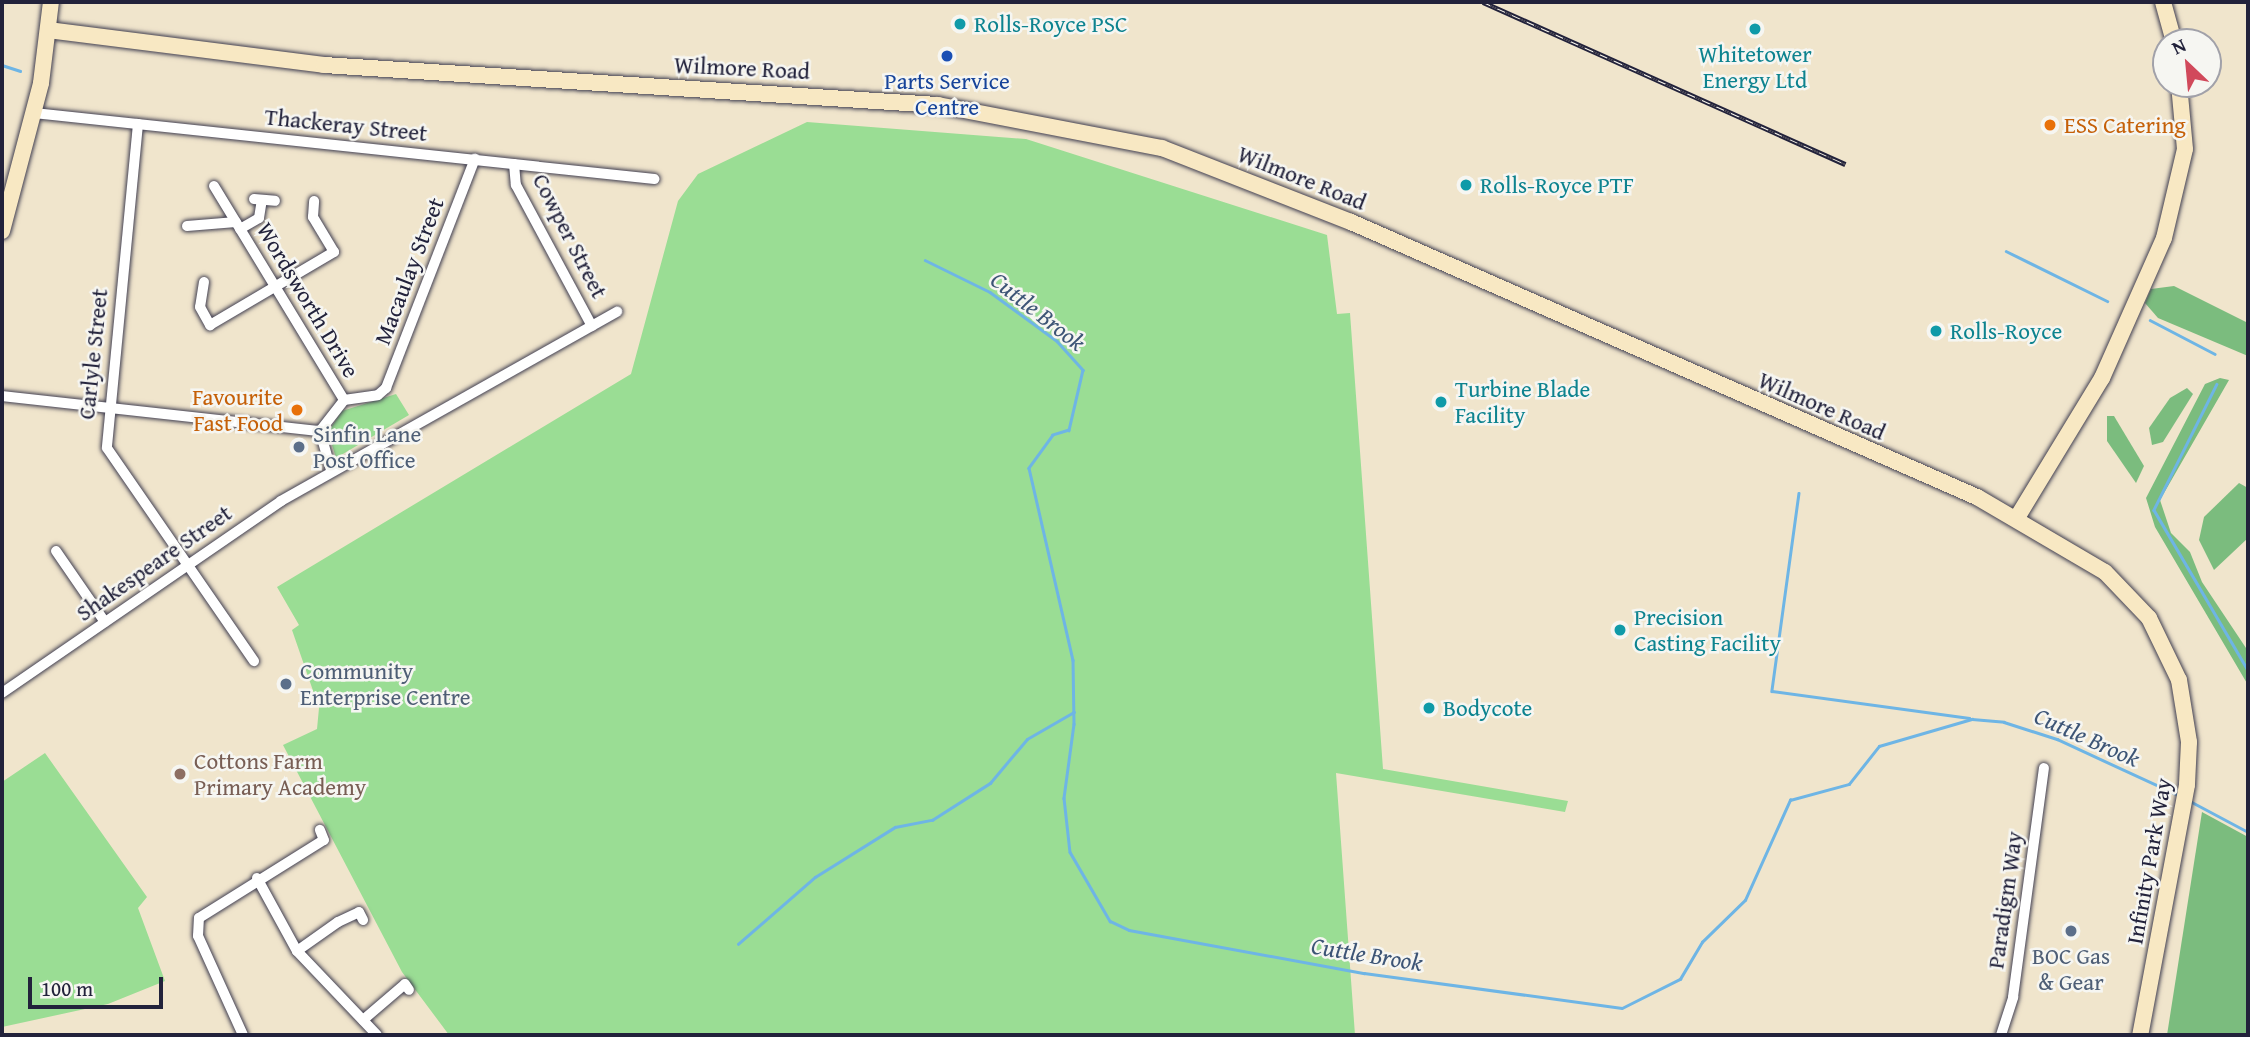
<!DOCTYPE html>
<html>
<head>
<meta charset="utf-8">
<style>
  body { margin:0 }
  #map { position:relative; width:2250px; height:1037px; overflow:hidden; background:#f0e5cc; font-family:"Gentium Book Plus",serif }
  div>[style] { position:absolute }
  .green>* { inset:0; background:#9add94 }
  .forest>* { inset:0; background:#7bbc7e }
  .stream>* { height:2.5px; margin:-1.25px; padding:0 1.25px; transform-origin:1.25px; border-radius:1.25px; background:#6eb5e5 }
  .roads { filter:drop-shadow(0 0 2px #413f51) drop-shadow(0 0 2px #413f51) }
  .street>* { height:10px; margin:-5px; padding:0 5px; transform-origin:5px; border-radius:5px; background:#fff }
  .secondary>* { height:16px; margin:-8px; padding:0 8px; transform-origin:8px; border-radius:8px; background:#f8e8c3 }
  .rail>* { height:5px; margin-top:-2.5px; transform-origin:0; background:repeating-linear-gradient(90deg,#f6f6f2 0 8px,#22223b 0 16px); box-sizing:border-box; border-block:2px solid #22223b }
  .dots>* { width:19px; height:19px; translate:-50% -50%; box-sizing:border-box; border:4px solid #f6f6f2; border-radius:50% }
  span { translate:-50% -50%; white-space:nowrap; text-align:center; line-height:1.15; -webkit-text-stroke:5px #f6f6f2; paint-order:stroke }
  .culture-label { font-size:23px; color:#0d838f }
  .left { translate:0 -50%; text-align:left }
  .street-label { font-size:23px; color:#22223b }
  .transit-label { font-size:23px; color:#164399 }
  .food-label { font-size:23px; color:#c56008 }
  .right { translate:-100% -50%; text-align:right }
  .service-label { font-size:23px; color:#4e5e75 }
  .education-label { font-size:23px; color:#785e54 }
  .water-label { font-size:24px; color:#3d5576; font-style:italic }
  .frame { position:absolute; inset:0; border:4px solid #22223b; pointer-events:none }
  .north { position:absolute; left:2152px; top:28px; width:70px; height:70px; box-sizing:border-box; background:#f6f6f2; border:2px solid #a1a1a9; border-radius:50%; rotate:334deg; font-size:19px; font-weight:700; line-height:28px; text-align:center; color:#22223b }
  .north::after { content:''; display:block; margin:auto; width:24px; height:32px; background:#d1495b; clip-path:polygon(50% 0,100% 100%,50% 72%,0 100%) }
  .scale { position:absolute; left:28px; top:977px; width:135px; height:32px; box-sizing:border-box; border:4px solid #22223b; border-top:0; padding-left:9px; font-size:21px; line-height:24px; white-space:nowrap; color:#22223b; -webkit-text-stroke:5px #f6f6f2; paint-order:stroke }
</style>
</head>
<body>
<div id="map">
  <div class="green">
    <div style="clip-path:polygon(807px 122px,1026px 139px,1327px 235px,1337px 314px,1350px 313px,1383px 769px,1568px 801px,1565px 812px,1336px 773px,1355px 1035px,449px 1035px,402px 972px,283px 745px,317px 729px,319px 708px,292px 630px,299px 625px,277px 587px,631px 374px,678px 201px,698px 174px)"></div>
    <div style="clip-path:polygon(396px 394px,409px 415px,336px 458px,328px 432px,342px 411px)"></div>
    <div style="clip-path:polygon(45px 753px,147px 897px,138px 908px,165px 981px,108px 1004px,2px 1027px,2px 782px)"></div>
  </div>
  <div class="forest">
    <div style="clip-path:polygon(2174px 286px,2248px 323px,2248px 356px,2158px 318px,2145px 303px,2151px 289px)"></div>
    <div style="clip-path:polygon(2220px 378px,2229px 380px,2160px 500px,2171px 533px,2190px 552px,2202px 582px,2248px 651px,2248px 685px,2155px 527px,2146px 498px,2205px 384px)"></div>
    <div style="clip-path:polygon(2187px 388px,2193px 394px,2163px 442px,2152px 445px,2149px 428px,2170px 398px)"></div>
    <div style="clip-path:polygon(2107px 416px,2114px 416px,2144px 466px,2136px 483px,2107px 441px)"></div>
    <div style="clip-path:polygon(2239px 483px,2248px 488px,2248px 538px,2214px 570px,2199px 540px,2204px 517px)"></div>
    <div style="clip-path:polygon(2202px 812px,2248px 837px,2248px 1035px,2167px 1035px)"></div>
  </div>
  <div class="stream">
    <div style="left:2px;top:65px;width:19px;rotate:18deg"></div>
    <div style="left:2006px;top:251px;width:113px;rotate:26.3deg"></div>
    <div style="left:925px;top:260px;width:72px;rotate:26.2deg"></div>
    <div style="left:990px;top:292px;width:83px;rotate:36.2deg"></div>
    <div style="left:1057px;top:341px;width:39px;rotate:48deg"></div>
    <div style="left:1083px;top:370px;width:62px;rotate:103.1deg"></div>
    <div style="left:1069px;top:430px;width:17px;rotate:163deg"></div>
    <div style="left:1053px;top:435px;width:41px;rotate:126deg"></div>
    <div style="left:1029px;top:468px;width:197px;rotate:77.1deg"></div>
    <div style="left:1073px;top:660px;width:64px;rotate:89.1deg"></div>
    <div style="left:1074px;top:724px;width:75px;rotate:97.7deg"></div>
    <div style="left:1064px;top:798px;width:54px;rotate:83.7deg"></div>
    <div style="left:1070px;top:852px;width:80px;rotate:59.9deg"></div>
    <div style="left:1110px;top:921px;width:21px;rotate:25deg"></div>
    <div style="left:1129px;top:930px;width:239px;rotate:10.4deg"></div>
    <div style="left:1364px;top:973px;width:260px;rotate:7.7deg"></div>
    <div style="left:1622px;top:1008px;width:65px;rotate:-26.6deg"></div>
    <div style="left:1680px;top:979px;width:43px;rotate:-59.3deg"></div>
    <div style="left:1702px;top:942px;width:60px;rotate:-44.3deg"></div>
    <div style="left:1745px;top:900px;width:110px;rotate:-65.8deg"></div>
    <div style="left:1790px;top:800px;width:61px;rotate:-15.2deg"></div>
    <div style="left:1849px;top:784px;width:48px;rotate:-51.7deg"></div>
    <div style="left:1879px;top:746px;width:97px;rotate:-16.2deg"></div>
    <div style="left:1972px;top:719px;width:32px;rotate:5deg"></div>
    <div style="left:2004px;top:722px;width:56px;rotate:17.8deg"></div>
    <div style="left:2057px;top:739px;width:133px;rotate:24.8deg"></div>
    <div style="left:2150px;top:320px;width:73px;rotate:27.6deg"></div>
    <div style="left:2217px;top:384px;width:141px;rotate:116.6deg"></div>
    <div style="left:2154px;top:510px;width:186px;rotate:59.6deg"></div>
    <div style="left:1799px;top:493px;width:200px;rotate:97.8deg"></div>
    <div style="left:1772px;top:691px;width:199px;rotate:7.8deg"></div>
    <div style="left:2190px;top:801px;width:66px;rotate:28.1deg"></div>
    <div style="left:738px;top:944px;width:102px;rotate:-41deg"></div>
    <div style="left:815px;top:877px;width:94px;rotate:-32deg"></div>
    <div style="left:895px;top:827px;width:38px;rotate:-11deg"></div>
    <div style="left:932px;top:820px;width:69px;rotate:-32.5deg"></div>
    <div style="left:990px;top:783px;width:57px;rotate:-49.9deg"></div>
    <div style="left:1027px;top:739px;width:54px;rotate:-29.9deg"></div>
  </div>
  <div class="roads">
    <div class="street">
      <div style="left:34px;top:113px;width:624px;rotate:6.08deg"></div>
      <div style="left:138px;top:124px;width:325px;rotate:95.5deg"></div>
      <div style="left:107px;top:448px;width:259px;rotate:55.4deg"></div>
      <div style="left:514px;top:164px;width:21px;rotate:85deg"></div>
      <div style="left:516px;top:185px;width:160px;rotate:61.7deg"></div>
      <div style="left:214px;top:186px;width:250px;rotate:58.7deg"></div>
      <div style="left:254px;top:199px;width:21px;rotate:5deg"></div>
      <div style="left:187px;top:226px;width:49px;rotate:-4.7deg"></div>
      <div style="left:240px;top:229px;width:22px;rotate:-30deg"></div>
      <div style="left:259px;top:218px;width:18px;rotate:-81deg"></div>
      <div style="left:204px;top:282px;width:25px;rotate:99deg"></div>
      <div style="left:200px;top:307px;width:21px;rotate:61deg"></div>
      <div style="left:210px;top:325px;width:144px;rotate:-30.5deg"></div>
      <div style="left:334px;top:252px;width:41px;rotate:-121deg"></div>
      <div style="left:313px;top:217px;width:16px;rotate:-86deg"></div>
      <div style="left:2px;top:396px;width:320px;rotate:6.3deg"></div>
      <div style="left:331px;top:470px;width:41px;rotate:-105.8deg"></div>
      <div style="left:320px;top:431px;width:39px;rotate:-52deg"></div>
      <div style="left:344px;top:400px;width:34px;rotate:-8deg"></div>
      <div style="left:378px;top:395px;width:11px;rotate:-41deg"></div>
      <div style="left:386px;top:388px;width:246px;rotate:-68.8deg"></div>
      <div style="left:56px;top:551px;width:86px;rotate:55.4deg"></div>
      <div style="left:2px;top:693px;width:339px;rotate:-34.5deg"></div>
      <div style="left:281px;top:501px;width:386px;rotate:-29.4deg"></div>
      <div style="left:257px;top:878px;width:83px;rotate:61.3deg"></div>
      <div style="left:297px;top:951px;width:116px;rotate:46.4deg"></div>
      <div style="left:297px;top:951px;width:50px;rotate:-35.3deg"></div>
      <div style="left:338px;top:922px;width:23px;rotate:-25deg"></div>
      <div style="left:359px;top:912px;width:9px;rotate:63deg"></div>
      <div style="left:363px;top:1020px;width:55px;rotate:-40.6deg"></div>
      <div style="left:405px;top:984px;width:7px;rotate:56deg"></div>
      <div style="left:243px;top:1035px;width:109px;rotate:-114.4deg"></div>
      <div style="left:198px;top:936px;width:18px;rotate:-87deg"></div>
      <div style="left:199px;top:918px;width:147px;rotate:-32deg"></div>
      <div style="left:324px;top:840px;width:11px;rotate:-112deg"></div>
      <div style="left:2001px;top:1035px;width:40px;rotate:-72deg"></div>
      <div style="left:2013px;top:997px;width:231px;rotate:-82.3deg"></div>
    </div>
    <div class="secondary">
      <div style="left:2163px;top:2px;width:41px;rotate:74.6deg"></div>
      <div style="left:48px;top:30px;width:278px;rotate:7.2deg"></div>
      <div style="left:324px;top:65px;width:615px;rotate:3.73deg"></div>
      <div style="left:938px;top:105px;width:228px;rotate:10.9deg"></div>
      <div style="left:1162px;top:148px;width:203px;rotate:21.4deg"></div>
      <div style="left:1351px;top:222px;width:684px;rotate:23.72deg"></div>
      <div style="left:1977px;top:497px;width:148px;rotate:30.4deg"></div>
      <div style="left:2105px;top:572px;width:64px;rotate:46.3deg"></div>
      <div style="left:2149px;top:618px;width:69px;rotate:64.2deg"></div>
      <div style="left:2179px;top:680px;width:63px;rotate:80.8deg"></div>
      <div style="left:2189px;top:742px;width:43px;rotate:92.7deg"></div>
      <div style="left:2187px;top:785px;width:254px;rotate:100.6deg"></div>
      <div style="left:2px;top:231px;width:153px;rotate:-75.2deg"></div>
      <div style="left:41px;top:83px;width:82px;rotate:-83deg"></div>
      <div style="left:2018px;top:516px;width:162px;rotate:-58.7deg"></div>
      <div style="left:2102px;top:378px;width:153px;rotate:-66.1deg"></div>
      <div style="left:2164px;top:238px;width:91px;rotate:-76.7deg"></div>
      <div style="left:2185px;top:149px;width:65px;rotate:-95.3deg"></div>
    </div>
  </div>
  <div class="rail">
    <div style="left:1483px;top:2px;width:397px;rotate:24.1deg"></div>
  </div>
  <div class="dots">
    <div style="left:960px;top:24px;background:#0f9aa8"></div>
    <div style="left:1755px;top:29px;background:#0f9aa8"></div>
    <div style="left:947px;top:56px;background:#1a4fb4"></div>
    <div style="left:2050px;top:125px;background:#e8710a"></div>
    <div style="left:1466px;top:185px;background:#0f9aa8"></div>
    <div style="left:1936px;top:331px;background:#0f9aa8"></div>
    <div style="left:1441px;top:402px;background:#0f9aa8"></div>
    <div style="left:297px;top:410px;background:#e8710a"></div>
    <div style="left:299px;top:447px;background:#5c6f8a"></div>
    <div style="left:1620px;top:630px;background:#0f9aa8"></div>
    <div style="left:286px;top:684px;background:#5c6f8a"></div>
    <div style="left:1429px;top:708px;background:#0f9aa8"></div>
    <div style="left:180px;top:774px;background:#8d6e63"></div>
    <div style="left:2071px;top:931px;background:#5c6f8a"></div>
  </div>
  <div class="culture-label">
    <span class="left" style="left:974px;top:24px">Rolls-Royce PSC</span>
    <span style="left:1755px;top:67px">Whitetower<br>Energy Ltd</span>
    <span class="left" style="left:1480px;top:185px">Rolls-Royce PTF</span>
    <span class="left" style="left:1950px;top:331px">Rolls-Royce</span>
    <span class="left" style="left:1455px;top:402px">Turbine Blade<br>Facility</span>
    <span class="left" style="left:1634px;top:630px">Precision<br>Casting Facility</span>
    <span class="left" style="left:1443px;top:708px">Bodycote</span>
  </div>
  <div class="street-label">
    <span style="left:742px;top:68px;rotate:3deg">Wilmore Road</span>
    <span style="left:346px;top:125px;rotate:6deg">Thackeray Street</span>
    <span style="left:1302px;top:178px;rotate:22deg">Wilmore Road</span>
    <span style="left:570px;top:236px;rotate:63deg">Cowper Street</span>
    <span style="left:409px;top:271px;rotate:-69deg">Macaulay Street</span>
    <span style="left:308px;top:300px;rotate:59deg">Wordsworth Drive</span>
    <span style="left:93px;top:354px;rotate:-84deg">Carlyle Street</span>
    <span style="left:1822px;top:406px;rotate:24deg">Wilmore Road</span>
    <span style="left:154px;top:563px;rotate:-35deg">Shakespeare Street</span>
    <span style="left:2149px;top:861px;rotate:-80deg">Infinity Park Way</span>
    <span style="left:2005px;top:900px;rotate:-82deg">Paradigm Way</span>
  </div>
  <div class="transit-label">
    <span style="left:947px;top:94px">Parts Service<br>Centre</span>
  </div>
  <div class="food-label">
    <span class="left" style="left:2064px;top:125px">ESS Catering</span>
    <span class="right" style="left:283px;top:410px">Favourite<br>Fast Food</span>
  </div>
  <div class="service-label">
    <span class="left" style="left:313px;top:447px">Sinfin Lane<br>Post Office</span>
    <span class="left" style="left:300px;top:684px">Community<br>Enterprise Centre</span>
    <span style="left:2071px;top:969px">BOC Gas<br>&amp; Gear</span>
  </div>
  <div class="education-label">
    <span class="left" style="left:194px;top:774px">Cottons Farm<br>Primary Academy</span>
  </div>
  <div class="water-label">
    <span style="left:1038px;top:311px;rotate:38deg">Cuttle Brook</span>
    <span style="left:2087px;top:737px;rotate:24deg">Cuttle Brook</span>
    <span style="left:1367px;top:954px;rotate:9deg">Cuttle Brook</span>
  </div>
  <div class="frame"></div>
  <div class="north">N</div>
  <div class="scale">100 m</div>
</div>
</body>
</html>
